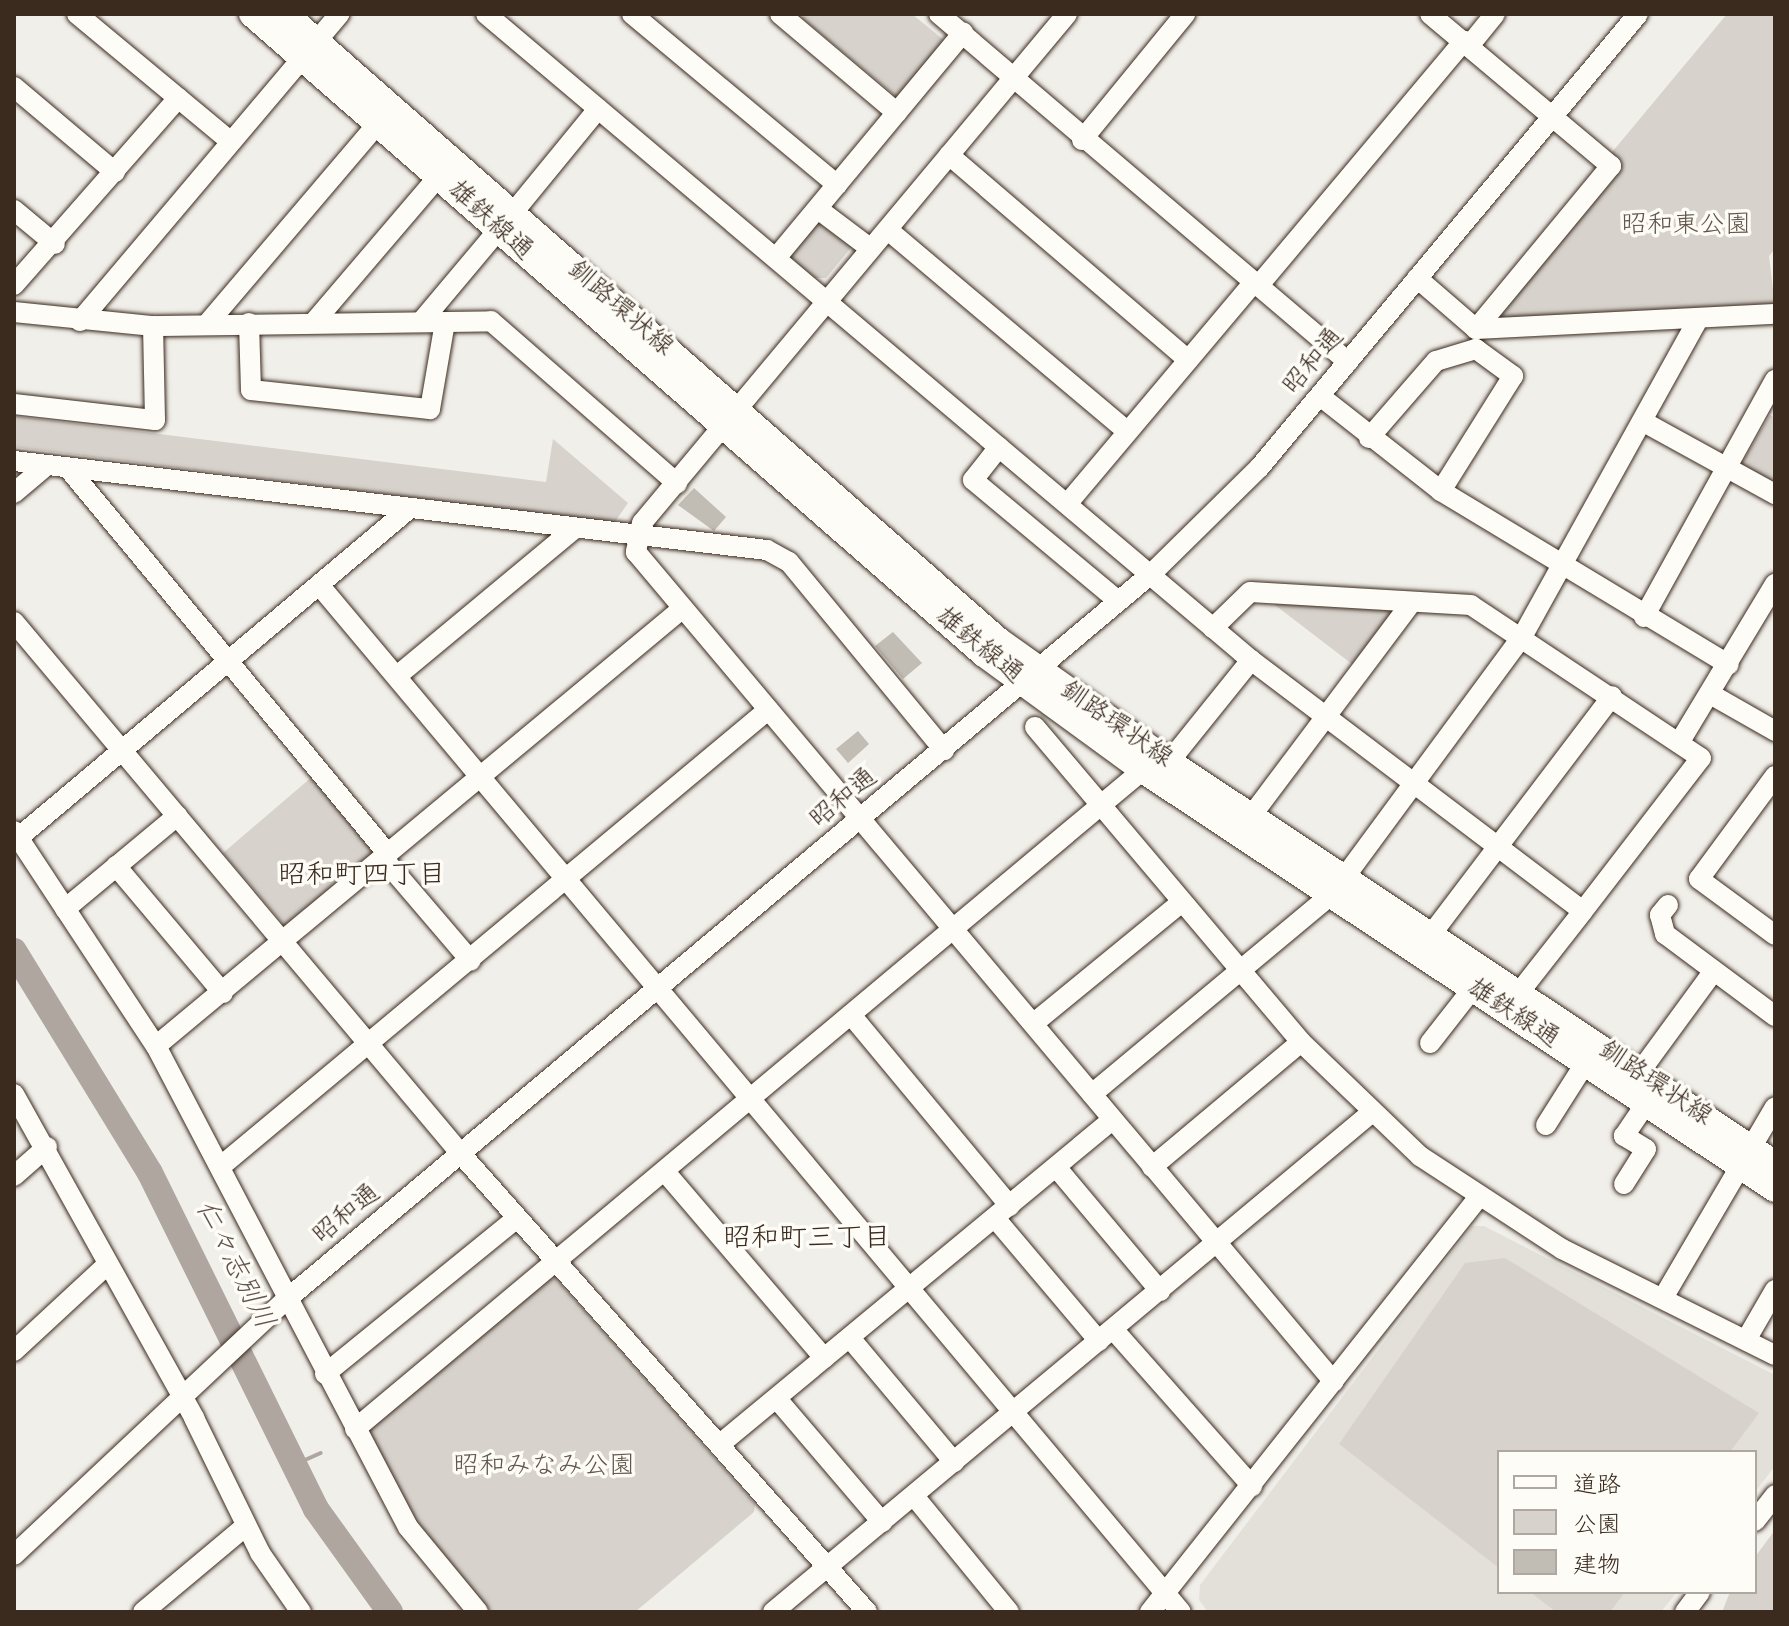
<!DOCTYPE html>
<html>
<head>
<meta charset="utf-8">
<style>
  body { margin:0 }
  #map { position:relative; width:1789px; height:1626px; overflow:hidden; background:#f1efea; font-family:Mynerve,"Klee One",sans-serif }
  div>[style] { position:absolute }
  .built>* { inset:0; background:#e3e0da }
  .green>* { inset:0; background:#d7d2cc }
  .stream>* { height:4px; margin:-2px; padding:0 2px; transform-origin:2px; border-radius:2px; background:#aea69f }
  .river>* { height:26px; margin:-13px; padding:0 13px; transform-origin:13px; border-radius:13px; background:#aea69f }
  .building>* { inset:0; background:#c1bcb4 }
  .roads { filter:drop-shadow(0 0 2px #3b2a1e) drop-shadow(0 0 2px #3b2a1e) }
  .minor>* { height:20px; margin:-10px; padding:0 10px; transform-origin:10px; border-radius:10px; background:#fdfcf7 }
  .major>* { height:26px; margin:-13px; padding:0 13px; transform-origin:13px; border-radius:13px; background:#fdfcf7 }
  span { translate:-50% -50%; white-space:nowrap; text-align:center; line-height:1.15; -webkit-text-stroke:7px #fdfcf7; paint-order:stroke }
  .street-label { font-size:26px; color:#3b2a1e }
  .park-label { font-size:26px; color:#62544a }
  .neighbourhood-label { font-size:28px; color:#3b2a1e }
  .water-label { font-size:28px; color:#63554b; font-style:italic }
  .frame { position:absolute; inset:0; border:16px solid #3b2a1e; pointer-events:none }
  .legend { position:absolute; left:1497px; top:1450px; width:260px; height:144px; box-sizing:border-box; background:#fdfcf7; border:2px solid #afa8a0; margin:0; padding:10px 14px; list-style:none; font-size:24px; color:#3b2a1e }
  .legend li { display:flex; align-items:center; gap:16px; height:40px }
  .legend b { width:40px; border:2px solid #afa8a0 }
</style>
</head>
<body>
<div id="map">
  <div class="built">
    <div style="clip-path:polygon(1472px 1226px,1484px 1226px,1775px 1375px,1775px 1466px,1755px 1492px,1755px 1452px,1499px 1452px,1499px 1592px,1677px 1592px,1661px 1612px,1208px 1612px,1199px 1600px,1200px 1585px)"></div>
  </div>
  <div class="green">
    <div style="clip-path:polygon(805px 14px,912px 14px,945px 41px,898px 98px,802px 18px)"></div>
    <div style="clip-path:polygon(1727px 14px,1775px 14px,1775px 249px,1769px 256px,1775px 307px,1505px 320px,1498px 311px,1608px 157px)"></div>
    <div style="clip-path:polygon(822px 218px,854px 244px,826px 278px,813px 278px,788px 256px)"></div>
    <div style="clip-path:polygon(1770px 415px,1775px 418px,1775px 484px,1741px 464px)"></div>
    <div style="clip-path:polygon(14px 416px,546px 482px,553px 439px,628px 503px,614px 523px,14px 447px)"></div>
    <div style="clip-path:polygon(1271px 602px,1387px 608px,1392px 620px,1352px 664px)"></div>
    <div style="clip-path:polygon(313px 776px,377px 850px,286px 927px,223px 853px)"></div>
    <div style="clip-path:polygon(1505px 1258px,1759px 1413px,1730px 1452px,1499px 1452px,1499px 1568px,1339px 1444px,1465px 1263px)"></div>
    <div style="clip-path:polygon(548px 1279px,556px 1279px,755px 1504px,754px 1512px,635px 1612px,491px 1612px,416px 1521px,368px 1437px,370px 1427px)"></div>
    <div style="clip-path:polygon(1775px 1530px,1775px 1612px,1722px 1612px,1730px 1592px,1755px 1592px,1755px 1557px)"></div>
    <div style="clip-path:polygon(1530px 1592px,1625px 1592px,1610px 1612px,1556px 1612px)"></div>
  </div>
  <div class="stream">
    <div style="left:296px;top:1464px;width:27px;rotate:-24deg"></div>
  </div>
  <div class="river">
    <div style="left:14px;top:951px;width:260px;rotate:58.5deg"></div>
    <div style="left:150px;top:1173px;width:375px;rotate:63.7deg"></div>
    <div style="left:316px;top:1509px;width:127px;rotate:54.3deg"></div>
  </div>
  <div class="building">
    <div style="clip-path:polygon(694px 488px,726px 517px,714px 531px,678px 505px)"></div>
    <div style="clip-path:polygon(893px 632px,922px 663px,903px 679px,875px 646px)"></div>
    <div style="clip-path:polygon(858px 731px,869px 744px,848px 763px,836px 749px)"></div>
  </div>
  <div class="roads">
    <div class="minor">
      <div style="left:77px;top:14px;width:199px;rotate:39.7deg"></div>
      <div style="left:486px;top:14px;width:1001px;rotate:40.18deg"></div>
      <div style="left:1251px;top:660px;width:416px;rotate:37.1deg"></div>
      <div style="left:1583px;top:911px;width:193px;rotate:-52.4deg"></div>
      <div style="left:1701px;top:758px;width:276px;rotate:-146.4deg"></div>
      <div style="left:1471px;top:605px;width:221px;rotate:-176.6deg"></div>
      <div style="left:1250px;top:592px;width:52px;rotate:135.8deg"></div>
      <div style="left:632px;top:14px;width:267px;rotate:39.8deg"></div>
      <div style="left:780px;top:14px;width:153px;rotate:40.2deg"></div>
      <div style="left:939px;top:14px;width:537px;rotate:40.39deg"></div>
      <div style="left:1067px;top:14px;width:663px;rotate:129.86deg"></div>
      <div style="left:642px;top:523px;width:30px;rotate:102deg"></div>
      <div style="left:636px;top:552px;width:1084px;rotate:49.94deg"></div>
      <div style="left:1469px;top:46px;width:41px;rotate:-50.9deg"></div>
      <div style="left:14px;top:87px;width:132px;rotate:40.1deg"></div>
      <div style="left:1082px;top:140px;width:163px;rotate:-50.7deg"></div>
      <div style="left:949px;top:155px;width:315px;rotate:40.6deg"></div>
      <div style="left:818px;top:209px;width:66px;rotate:37deg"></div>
      <div style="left:14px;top:210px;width:53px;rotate:39.7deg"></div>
      <div style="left:512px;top:214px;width:136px;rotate:-50.7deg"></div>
      <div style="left:888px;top:230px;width:312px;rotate:40.1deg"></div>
      <div style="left:776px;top:258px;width:293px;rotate:-50.3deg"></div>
      <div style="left:1417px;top:278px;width:78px;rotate:40.8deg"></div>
      <div style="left:1476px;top:329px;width:212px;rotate:-50.4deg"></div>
      <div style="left:1611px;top:166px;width:236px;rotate:-140deg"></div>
      <div style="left:14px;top:285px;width:249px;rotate:-48.7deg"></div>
      <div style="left:1259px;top:285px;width:319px;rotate:-50deg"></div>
      <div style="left:14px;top:312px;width:140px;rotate:5.8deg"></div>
      <div style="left:153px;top:326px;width:338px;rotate:-0.8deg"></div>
      <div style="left:491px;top:321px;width:247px;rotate:41.1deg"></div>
      <div style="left:80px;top:321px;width:402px;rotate:-49.8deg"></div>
      <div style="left:315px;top:321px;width:191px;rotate:-49.5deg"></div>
      <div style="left:421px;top:322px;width:121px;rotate:-50deg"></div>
      <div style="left:208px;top:323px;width:264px;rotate:-49.6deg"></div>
      <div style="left:249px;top:323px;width:67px;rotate:88.3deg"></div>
      <div style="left:251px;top:390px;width:180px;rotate:6.1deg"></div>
      <div style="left:430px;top:409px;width:88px;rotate:-80.2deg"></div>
      <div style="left:1476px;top:329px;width:299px;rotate:-2.9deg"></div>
      <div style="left:1320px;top:396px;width:154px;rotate:38.1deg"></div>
      <div style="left:1441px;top:491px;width:336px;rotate:31.1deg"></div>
      <div style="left:14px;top:404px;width:142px;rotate:6.5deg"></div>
      <div style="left:155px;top:420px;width:94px;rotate:-91.2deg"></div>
      <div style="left:1642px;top:421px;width:152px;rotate:28.8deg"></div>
      <div style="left:1369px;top:438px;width:102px;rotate:-49deg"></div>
      <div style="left:1436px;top:361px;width:42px;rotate:-16.7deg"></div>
      <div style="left:1476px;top:349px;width:46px;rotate:36.1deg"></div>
      <div style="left:1513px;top:376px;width:136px;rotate:122.1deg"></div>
      <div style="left:999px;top:447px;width:42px;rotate:128.2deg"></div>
      <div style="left:973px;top:480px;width:189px;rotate:39.8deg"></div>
      <div style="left:14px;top:461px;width:758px;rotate:6.74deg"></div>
      <div style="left:767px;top:550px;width:25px;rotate:29deg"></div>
      <div style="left:789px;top:562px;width:244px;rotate:50.5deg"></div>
      <div style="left:68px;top:468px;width:501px;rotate:50.34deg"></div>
      <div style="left:14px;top:493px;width:42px;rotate:-40.2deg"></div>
      <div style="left:1068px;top:503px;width:289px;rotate:-49.9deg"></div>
      <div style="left:320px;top:586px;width:1339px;rotate:50deg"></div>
      <div style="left:1644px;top:617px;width:271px;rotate:-61.1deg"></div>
      <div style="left:14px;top:622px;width:695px;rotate:49.96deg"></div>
      <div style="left:461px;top:1154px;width:612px;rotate:48.44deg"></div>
      <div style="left:397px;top:676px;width:231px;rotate:-39.7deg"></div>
      <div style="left:1712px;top:695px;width:73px;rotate:29.7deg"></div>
      <div style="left:1035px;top:727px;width:412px;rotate:49.8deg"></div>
      <div style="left:1301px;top:1042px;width:165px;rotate:43.8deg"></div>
      <div style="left:1420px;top:1156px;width:170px;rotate:33.2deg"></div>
      <div style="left:1562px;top:1249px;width:238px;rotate:26.5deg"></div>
      <div style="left:1679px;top:743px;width:186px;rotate:-58.9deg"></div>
      <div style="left:1169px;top:762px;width:131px;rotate:-51.2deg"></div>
      <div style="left:1775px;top:776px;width:128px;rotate:126.4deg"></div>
      <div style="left:1699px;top:879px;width:94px;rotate:36.4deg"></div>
      <div style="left:1252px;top:815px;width:266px;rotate:-53.1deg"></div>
      <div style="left:14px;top:831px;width:258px;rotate:56.6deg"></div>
      <div style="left:156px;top:1046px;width:543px;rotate:62.35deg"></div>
      <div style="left:408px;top:1527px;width:110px;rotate:50.5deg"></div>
      <div style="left:18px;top:838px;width:512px;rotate:-40.09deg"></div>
      <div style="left:383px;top:858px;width:135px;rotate:49.5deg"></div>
      <div style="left:116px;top:866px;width:166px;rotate:49.9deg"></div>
      <div style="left:1668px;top:905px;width:13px;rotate:129deg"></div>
      <div style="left:1660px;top:915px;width:20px;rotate:75deg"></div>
      <div style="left:1665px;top:934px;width:137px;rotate:36.7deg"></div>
      <div style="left:65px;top:909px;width:146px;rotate:-39.7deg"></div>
      <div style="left:1430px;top:936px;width:301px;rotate:-52.8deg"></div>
      <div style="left:1518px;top:994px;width:105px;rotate:-51.9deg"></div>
      <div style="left:852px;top:1016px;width:247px;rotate:50.3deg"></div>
      <div style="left:1034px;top:1023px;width:191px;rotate:-39.3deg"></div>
      <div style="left:1430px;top:1043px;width:70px;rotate:-52deg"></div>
      <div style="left:156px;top:1046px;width:685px;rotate:-39.73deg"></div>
      <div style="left:1639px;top:1073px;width:125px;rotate:-53.8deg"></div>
      <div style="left:14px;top:1094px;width:371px;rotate:60.9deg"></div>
      <div style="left:194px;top:1418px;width:150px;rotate:63.9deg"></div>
      <div style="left:260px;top:1553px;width:72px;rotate:55.2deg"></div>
      <div style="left:1092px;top:1094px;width:314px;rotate:-39.8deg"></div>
      <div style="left:1333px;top:893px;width:318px;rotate:-53.6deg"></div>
      <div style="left:1522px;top:637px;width:359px;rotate:-61deg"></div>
      <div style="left:1546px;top:1125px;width:75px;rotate:-57.6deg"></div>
      <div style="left:220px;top:1167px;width:714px;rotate:-39.83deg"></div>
      <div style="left:1056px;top:1167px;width:162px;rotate:50deg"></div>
      <div style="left:1152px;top:1167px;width:194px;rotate:-40deg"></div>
      <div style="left:667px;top:1174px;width:242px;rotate:49.5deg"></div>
      <div style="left:14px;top:1176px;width:44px;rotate:-41.3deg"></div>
      <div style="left:1624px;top:1184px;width:41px;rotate:-57.8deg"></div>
      <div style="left:1646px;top:1149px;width:26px;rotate:-149deg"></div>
      <div style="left:1624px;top:1136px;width:41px;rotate:-55.9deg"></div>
      <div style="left:995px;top:1218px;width:161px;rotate:49.8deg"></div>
      <div style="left:1663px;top:1298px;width:221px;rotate:-59.6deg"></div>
      <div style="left:1113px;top:1329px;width:210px;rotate:48.5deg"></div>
      <div style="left:850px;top:1338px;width:162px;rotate:50deg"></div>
      <div style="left:1746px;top:1340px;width:58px;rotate:-59.9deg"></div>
      <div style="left:14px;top:1351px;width:128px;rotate:-42.8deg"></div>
      <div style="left:325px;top:1374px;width:247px;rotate:-39.1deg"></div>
      <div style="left:777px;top:1399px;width:162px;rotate:49.5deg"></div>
      <div style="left:355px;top:1429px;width:1027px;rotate:-39.91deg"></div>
      <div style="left:719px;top:1445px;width:510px;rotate:-39.59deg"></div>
      <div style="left:914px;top:1496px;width:150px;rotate:50.7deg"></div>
      <div style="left:1755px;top:1521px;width:33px;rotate:-52deg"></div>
      <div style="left:14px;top:1555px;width:374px;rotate:-43.2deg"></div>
      <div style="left:287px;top:1299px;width:1128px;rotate:-40deg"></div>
      <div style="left:1151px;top:574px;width:151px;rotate:-44.5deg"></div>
      <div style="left:1259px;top:468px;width:591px;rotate:-50.14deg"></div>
      <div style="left:143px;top:1612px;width:134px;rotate:-39.9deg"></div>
      <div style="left:773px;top:1612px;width:779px;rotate:-39.84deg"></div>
      <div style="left:1150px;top:1612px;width:528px;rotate:-51.61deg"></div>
      <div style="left:1685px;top:1612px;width:25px;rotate:-53deg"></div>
    </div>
    <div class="major">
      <div style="left:252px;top:14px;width:972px;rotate:41.16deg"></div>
      <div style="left:984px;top:654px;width:197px;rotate:36.1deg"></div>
      <div style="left:1143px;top:770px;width:758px;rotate:33.54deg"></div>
      <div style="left:285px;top:14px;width:950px;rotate:41.29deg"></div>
      <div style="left:999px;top:641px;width:209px;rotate:35.4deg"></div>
      <div style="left:1169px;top:762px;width:727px;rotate:33.56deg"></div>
    </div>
  </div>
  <div class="street-label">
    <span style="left:490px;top:221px;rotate:42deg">雄鉄線通</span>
    <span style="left:620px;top:309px;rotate:41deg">釧路環状線</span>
    <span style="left:1314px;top:362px;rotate:-50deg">昭和通</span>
    <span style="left:979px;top:646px;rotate:39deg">雄鉄線通</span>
    <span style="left:1116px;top:725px;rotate:35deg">釧路環状線</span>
    <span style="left:844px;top:799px;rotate:-40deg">昭和通</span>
    <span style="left:1513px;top:1014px;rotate:33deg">雄鉄線通</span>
    <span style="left:1655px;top:1084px;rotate:34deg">釧路環状線</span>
    <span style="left:347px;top:1215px;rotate:-40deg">昭和通</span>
  </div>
  <div class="park-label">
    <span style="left:1686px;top:226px">昭和東公園</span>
    <span style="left:544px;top:1467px">昭和みなみ公園</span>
  </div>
  <div class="neighbourhood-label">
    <span style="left:362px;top:876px">昭和町四丁目</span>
    <span style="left:807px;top:1239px">昭和町三丁目</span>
  </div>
  <div class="water-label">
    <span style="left:234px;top:1265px;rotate:63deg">仁々志別川</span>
  </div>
  <div class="frame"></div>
  <ul class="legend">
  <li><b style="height:10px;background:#fdfcf7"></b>道路</li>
  <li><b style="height:22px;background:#d7d2cc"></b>公園</li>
  <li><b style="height:22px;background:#c1bcb4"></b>建物</li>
  </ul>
</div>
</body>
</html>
